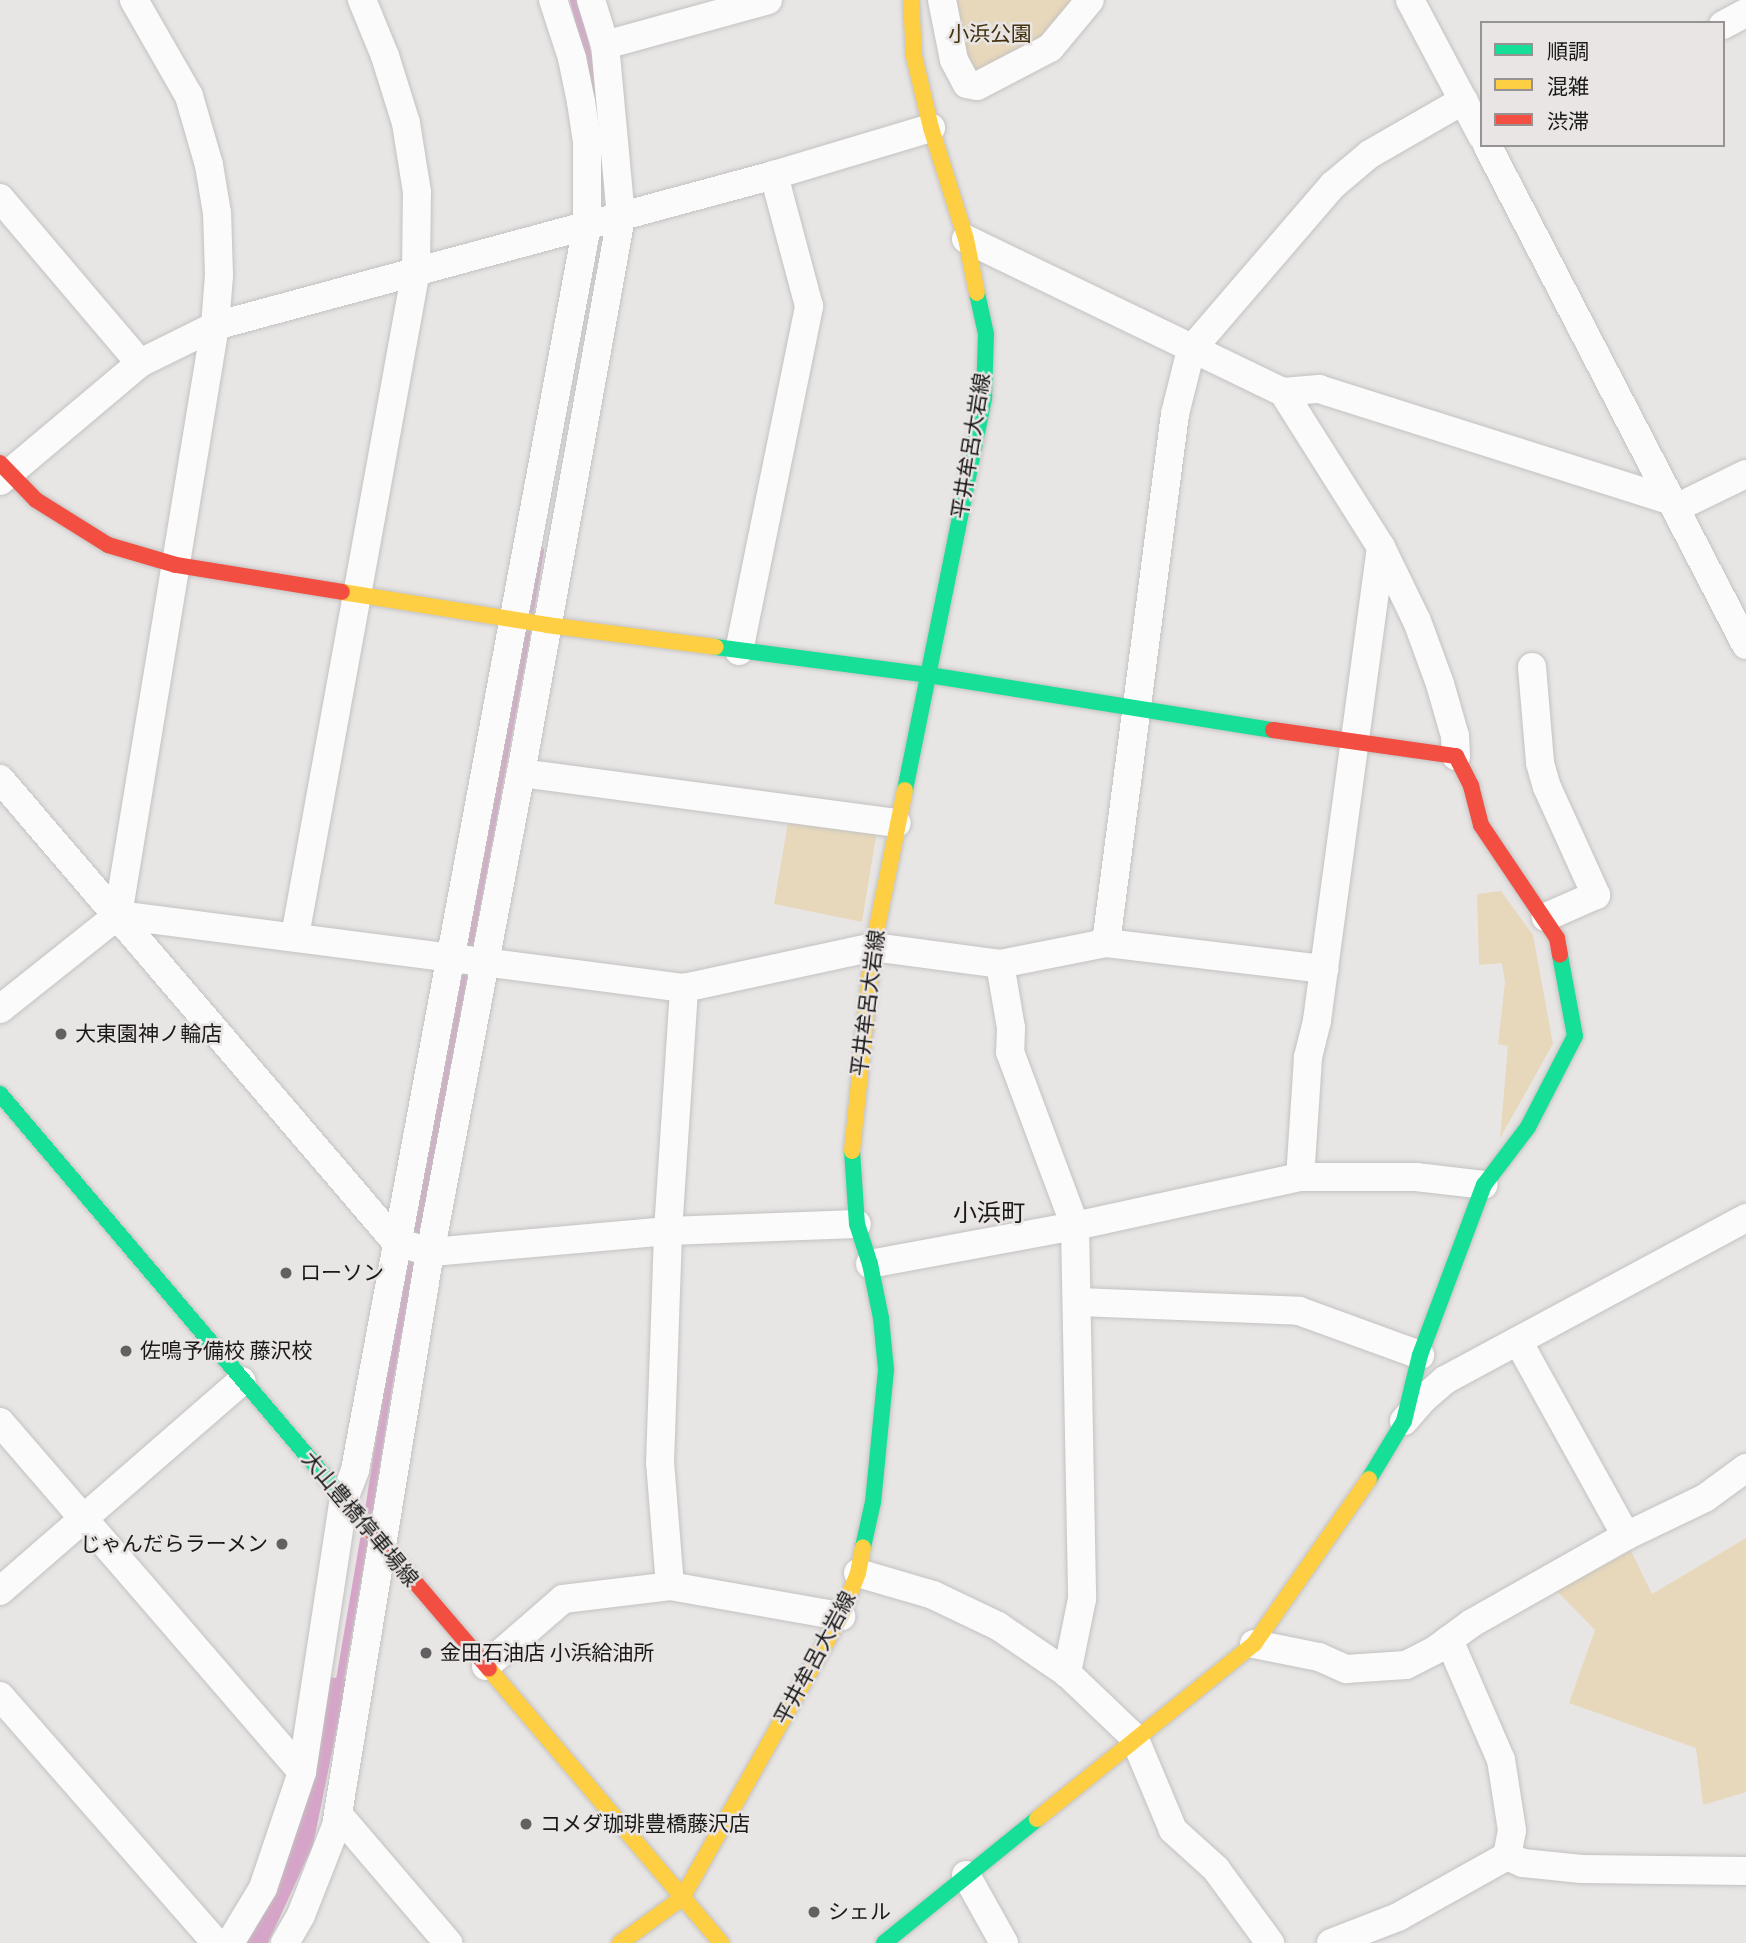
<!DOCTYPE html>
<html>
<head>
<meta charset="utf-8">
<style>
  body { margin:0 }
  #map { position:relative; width:1746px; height:1943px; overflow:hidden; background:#e8e6e5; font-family:"PT Sans Narrow","Noto Sans JP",sans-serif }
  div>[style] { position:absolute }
  .green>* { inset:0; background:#e7d8bb }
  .water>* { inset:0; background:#d6a4c8 }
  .stream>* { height:8px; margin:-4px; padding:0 4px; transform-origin:4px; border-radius:4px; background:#d6a4c8 }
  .roads { filter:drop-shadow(0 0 2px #c3c2c1) drop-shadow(0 0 2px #c3c2c1) }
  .street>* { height:28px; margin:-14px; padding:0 14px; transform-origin:14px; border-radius:14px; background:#fcfbfb }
  .fast>* { height:16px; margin:-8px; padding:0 8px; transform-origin:8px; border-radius:8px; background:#16e098 }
  .slow>* { height:16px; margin:-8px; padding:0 8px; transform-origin:8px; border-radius:8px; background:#ffcf43 }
  .jam>* { height:16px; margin:-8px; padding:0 8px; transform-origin:8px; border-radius:8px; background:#f24e42 }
  .dots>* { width:19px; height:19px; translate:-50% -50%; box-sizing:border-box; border:4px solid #e9e5e4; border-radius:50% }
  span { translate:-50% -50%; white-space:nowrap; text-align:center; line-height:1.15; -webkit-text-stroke:5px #e9e5e4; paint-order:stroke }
  .park-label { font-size:21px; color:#41300b }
  .street-label { font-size:21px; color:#1a1818 }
  .poi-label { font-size:21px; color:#1a1818 }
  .left { translate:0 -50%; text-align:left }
  .right { translate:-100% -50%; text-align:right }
  .quarter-label { font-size:24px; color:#1a1818 }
  .legend { position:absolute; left:1480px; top:21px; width:245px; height:126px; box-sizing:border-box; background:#e9e5e4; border:2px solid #969392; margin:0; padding:9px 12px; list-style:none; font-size:21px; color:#1a1818 }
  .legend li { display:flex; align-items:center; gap:14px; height:35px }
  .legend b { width:35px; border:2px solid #969392 }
</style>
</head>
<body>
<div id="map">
  <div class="green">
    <div style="clip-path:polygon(947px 0,1078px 0,1045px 45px,976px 80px)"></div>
    <div style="clip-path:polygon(788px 822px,872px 831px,876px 836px,862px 922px,774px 904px)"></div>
    <div style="clip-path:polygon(1501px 891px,1533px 935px,1553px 1044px,1500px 1138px,1508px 1046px,1498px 1044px,1505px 982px,1502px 963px,1479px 965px,1477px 894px)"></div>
    <div style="clip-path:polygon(1746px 1538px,1746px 1792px,1703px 1805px,1696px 1748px,1569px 1703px,1595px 1630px,1556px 1590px,1631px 1551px,1652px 1594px)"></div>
  </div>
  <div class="water">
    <div style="clip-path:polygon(327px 1677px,347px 1679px,313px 1845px,268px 1943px,244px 1943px)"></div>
  </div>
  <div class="stream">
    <div style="left:574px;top:0;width:92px;rotate:76.1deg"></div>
    <div style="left:530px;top:611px;width:61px;rotate:-80.5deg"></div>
    <div style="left:369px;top:1510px;width:131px;rotate:-81.2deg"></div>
    <div style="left:389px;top:1381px;width:763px;rotate:-79.57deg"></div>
    <div style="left:339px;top:1686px;width:148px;rotate:-80.3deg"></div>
  </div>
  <div class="roads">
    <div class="street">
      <div style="left:942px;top:0;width:61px;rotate:78.7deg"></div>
      <div style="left:954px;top:60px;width:27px;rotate:62deg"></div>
      <div style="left:967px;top:84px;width:10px;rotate:11deg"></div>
      <div style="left:977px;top:86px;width:82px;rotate:-27.5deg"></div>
      <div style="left:1050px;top:48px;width:62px;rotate:-50.2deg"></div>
      <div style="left:1410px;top:0;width:154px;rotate:62.1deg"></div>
      <div style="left:1723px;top:25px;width:26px;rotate:-28deg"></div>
      <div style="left:605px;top:45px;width:169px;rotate:-15.4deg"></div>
      <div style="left:1487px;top:145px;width:563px;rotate:62.62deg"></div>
      <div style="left:0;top:198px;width:216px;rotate:49.7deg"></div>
      <div style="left:966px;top:239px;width:352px;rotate:25.8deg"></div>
      <div style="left:1283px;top:392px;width:36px;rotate:-5deg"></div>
      <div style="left:1319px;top:389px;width:371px;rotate:17.6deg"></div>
      <div style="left:1283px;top:392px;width:183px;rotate:57.7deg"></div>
      <div style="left:1381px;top:547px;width:478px;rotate:97.7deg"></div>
      <div style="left:1317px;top:1021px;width:38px;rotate:104deg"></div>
      <div style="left:1308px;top:1058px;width:119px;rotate:93.8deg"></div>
      <div style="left:0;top:481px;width:183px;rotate:-40.1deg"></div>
      <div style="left:140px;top:363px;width:84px;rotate:-26.3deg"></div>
      <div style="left:215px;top:326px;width:579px;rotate:-15.12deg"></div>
      <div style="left:774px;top:175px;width:164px;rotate:-16.7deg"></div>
      <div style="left:1676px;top:508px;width:78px;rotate:-25.9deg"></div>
      <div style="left:1381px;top:547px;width:82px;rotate:64.1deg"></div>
      <div style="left:1417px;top:621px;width:67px;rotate:69.9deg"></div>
      <div style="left:1440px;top:684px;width:54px;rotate:73.9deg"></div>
      <div style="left:1455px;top:736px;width:20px;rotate:87deg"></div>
      <div style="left:739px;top:651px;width:352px;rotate:-78.5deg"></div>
      <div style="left:809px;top:306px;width:136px;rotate:-105deg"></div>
      <div style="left:1532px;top:667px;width:96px;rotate:85.2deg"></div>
      <div style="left:1540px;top:763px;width:25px;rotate:74deg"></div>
      <div style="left:1547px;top:787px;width:119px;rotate:65.6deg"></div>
      <div style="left:1596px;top:895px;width:55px;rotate:156.3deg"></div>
      <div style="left:521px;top:773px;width:379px;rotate:7.6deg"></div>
      <div style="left:0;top:779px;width:609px;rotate:49.46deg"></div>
      <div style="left:396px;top:1242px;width:37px;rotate:16deg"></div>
      <div style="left:432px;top:1252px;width:237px;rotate:-5.1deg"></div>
      <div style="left:668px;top:1231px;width:189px;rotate:-2.1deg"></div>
      <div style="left:118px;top:915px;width:571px;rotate:7.35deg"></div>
      <div style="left:684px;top:988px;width:193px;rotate:-12.2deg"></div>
      <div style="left:873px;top:947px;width:128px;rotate:7.6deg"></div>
      <div style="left:1000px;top:964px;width:108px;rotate:-11.2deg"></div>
      <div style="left:1106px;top:943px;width:220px;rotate:6.8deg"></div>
      <div style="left:295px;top:936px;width:677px;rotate:-79.7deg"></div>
      <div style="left:416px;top:270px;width:78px;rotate:-89.3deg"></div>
      <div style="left:417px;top:192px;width:70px;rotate:-99.1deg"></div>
      <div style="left:406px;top:123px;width:70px;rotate:-107.4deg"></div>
      <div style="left:385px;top:56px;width:61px;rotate:-112.3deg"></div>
      <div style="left:1106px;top:943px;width:533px;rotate:-82.57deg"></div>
      <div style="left:1175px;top:414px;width:66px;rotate:-76deg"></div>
      <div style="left:1191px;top:350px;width:218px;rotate:-49.3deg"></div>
      <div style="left:1333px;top:185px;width:48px;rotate:-40deg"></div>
      <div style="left:1370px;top:154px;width:108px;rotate:-29.9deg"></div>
      <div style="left:1000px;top:964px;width:65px;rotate:80.2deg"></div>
      <div style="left:1011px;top:1028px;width:24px;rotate:92deg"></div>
      <div style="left:1010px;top:1052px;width:186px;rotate:69.5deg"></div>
      <div style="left:1075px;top:1226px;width:373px;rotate:88.9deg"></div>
      <div style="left:1082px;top:1599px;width:76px;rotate:101.5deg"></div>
      <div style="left:0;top:1009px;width:151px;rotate:-38.5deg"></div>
      <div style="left:118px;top:915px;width:597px;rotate:-80.65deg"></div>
      <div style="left:215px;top:326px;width:51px;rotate:-85.5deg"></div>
      <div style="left:219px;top:275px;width:62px;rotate:-91.8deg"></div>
      <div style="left:217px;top:213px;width:49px;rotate:-99.5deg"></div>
      <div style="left:209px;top:165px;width:72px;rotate:-106.2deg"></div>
      <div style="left:189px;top:96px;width:111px;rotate:-119.8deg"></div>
      <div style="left:870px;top:1264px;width:208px;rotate:-10.5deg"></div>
      <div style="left:1075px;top:1226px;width:230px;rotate:-12.3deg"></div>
      <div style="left:1300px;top:1177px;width:116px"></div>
      <div style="left:1416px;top:1177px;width:68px;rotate:6.7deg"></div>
      <div style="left:1079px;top:1302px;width:220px;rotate:2.3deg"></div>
      <div style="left:1299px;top:1311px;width:129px;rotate:20deg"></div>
      <div style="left:1518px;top:1341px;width:223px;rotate:61deg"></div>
      <div style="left:1404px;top:1421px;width:28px;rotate:-49deg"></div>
      <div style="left:1422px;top:1400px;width:30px;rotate:-41deg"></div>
      <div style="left:1445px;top:1380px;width:342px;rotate:-28.3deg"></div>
      <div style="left:0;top:1422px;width:462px;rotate:49.2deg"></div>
      <div style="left:858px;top:1573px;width:78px;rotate:16.3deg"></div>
      <div style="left:933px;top:1595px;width:72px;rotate:25.5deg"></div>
      <div style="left:998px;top:1626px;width:83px;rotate:34.3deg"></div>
      <div style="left:1067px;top:1673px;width:93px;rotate:43.7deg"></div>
      <div style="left:1134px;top:1737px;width:101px;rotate:67.2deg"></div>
      <div style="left:1173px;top:1830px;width:58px;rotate:42.2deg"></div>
      <div style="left:1216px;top:1869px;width:92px;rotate:53.9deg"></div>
      <div style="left:670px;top:1586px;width:123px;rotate:-94.6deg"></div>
      <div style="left:660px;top:1463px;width:232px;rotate:-88deg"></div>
      <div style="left:668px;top:1231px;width:244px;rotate:-86.2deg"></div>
      <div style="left:0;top:1591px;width:320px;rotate:-41deg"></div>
      <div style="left:1254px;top:1644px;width:66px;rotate:11.3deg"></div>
      <div style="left:1319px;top:1657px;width:30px;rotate:24deg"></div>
      <div style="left:1346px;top:1669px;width:60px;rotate:-3.8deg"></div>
      <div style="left:1406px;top:1665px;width:33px;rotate:-27deg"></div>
      <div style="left:1435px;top:1650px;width:46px;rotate:-36.1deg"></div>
      <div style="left:1472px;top:1623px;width:177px;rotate:-29.5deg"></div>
      <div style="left:1626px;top:1536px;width:88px;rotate:-25.7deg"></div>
      <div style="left:1705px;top:1498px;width:51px;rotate:-36.2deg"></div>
      <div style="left:486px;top:1666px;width:102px;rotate:-41deg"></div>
      <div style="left:563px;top:1599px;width:108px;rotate:-6.9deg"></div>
      <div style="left:670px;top:1586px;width:174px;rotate:10deg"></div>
      <div style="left:0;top:1696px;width:328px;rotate:48.8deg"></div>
      <div style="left:338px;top:1814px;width:170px;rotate:49.5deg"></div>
      <div style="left:1507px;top:1856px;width:17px;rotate:24deg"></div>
      <div style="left:1523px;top:1863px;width:59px;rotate:5.8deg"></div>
      <div style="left:1582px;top:1869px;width:164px;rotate:0.7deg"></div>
      <div style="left:966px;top:1875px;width:78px;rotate:60.8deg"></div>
      <div style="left:230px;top:1943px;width:64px;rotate:-59deg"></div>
      <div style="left:263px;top:1888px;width:122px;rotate:-71.4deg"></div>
      <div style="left:302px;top:1772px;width:276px;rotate:-81.3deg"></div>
      <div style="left:344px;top:1499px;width:31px;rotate:-69deg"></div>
      <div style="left:355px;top:1470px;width:1265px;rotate:-79.44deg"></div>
      <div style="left:587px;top:226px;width:84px;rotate:-90deg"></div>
      <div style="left:587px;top:142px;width:40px;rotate:-98.5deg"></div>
      <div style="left:581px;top:102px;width:45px;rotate:-101.6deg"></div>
      <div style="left:572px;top:58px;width:61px;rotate:-108.1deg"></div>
      <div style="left:285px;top:1943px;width:32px;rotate:-60deg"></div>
      <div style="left:301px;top:1915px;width:96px;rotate:-68.5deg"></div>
      <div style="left:336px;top:1826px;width:569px;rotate:-80.7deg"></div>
      <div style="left:428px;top:1264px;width:500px;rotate:-79.3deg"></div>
      <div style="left:521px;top:773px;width:565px;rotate:-79.8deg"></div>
      <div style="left:621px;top:217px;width:173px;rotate:-95.3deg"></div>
      <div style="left:605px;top:45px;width:47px;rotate:-107.3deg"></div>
      <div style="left:1331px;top:1943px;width:72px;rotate:-21.2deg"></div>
      <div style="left:1398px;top:1917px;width:125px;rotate:-29.2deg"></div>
      <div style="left:1507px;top:1856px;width:26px;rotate:-79deg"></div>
      <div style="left:1512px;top:1830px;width:71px;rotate:-98.9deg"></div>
      <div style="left:1501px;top:1760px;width:131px;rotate:-113.4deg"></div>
    </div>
    <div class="fast">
      <div style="left:716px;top:647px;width:215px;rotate:7.5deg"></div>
      <div style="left:929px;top:675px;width:348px;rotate:9.1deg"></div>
      <div style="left:905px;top:790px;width:401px;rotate:-78.6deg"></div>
      <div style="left:984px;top:397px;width:63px;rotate:-88.2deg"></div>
      <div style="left:986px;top:334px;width:42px;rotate:-102.4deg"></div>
      <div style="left:0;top:1094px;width:531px;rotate:49.66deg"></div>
      <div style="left:852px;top:1151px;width:73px;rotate:86.1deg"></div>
      <div style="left:857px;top:1224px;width:42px;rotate:72deg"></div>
      <div style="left:870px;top:1264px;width:55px;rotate:78.5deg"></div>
      <div style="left:881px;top:1318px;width:52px;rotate:84.5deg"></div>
      <div style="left:886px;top:1370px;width:133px;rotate:95.6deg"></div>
      <div style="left:873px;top:1502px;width:46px;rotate:102.5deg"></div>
      <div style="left:1369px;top:1479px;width:68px;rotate:-58.9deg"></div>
      <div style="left:1404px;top:1421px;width:68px;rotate:-76.4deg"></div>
      <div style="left:1420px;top:1355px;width:182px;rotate:-69.4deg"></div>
      <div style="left:1484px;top:1185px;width:73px;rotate:-52.8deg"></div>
      <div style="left:1528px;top:1127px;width:102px;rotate:-62.7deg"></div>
      <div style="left:1575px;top:1036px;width:82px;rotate:-100.5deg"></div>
      <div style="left:884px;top:1943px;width:197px;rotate:-39deg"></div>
    </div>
    <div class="slow">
      <div style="left:911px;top:0;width:56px;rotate:86.9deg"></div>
      <div style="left:914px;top:56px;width:74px;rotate:76.7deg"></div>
      <div style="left:931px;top:128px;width:116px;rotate:72.5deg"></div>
      <div style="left:966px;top:239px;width:55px;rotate:78.5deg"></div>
      <div style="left:342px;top:592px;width:208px;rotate:9.1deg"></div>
      <div style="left:547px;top:625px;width:170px;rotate:7.4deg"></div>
      <div style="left:852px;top:1151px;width:205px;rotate:-84.1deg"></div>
      <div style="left:873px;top:947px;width:160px;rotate:-78.5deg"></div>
      <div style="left:489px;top:1669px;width:359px;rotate:49.7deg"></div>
      <div style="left:1037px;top:1819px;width:279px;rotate:-38.9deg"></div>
      <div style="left:1254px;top:1644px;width:201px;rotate:-55.1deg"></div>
      <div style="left:620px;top:1943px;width:77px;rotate:-36deg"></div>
      <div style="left:682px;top:1898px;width:324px;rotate:-60.6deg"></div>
      <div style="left:841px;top:1616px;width:46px;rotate:-68.4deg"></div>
      <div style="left:858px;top:1573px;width:26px;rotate:-79deg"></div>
    </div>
    <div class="jam">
      <div style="left:0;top:463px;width:52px;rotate:45.8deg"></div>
      <div style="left:36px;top:500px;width:85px;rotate:32deg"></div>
      <div style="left:108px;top:545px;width:71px;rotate:16.4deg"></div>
      <div style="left:176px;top:565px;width:168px;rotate:9.2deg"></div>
      <div style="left:1273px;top:730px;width:185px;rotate:8.1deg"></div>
      <div style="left:1456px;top:756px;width:34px;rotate:63deg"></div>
      <div style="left:1471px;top:786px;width:40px;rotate:75.6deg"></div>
      <div style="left:1481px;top:825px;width:136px;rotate:56.1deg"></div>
      <div style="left:1557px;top:938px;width:17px;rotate:80deg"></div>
      <div style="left:344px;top:1499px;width:223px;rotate:49.5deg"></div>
    </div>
  </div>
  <div class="dots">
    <div style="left:61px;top:1034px;background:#626060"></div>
    <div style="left:286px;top:1273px;background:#626060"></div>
    <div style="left:126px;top:1351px;background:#626060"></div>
    <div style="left:282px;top:1544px;background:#626060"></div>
    <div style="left:426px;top:1653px;background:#626060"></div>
    <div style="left:526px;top:1824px;background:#626060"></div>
    <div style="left:814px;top:1912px;background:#626060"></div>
  </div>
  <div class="park-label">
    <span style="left:990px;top:34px">小浜公園</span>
  </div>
  <div class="street-label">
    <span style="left:971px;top:446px;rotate:-81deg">平井牟呂大岩線</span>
    <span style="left:868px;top:1003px;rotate:-83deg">平井牟呂大岩線</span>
    <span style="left:360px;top:1519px;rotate:50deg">大山豊橋停車場線</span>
    <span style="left:815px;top:1658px;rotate:-62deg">平井牟呂大岩線</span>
  </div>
  <div class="poi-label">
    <span class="left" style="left:75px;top:1034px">大東園神ノ輪店</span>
    <span class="left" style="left:300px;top:1273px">ローソン</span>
    <span class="left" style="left:140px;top:1351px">佐鳴予備校 藤沢校</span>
    <span class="right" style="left:268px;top:1544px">じゃんだらラーメン</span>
    <span class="left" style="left:440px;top:1653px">金田石油店 小浜給油所</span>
    <span class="left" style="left:540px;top:1824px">コメダ珈琲豊橋藤沢店</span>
    <span class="left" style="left:828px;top:1912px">シェル</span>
  </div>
  <div class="quarter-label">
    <span style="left:989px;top:1213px">小浜町</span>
  </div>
  <ul class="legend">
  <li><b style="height:9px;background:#16e098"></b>順調</li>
  <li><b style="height:9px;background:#ffcf43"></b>混雑</li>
  <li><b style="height:9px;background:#f24e42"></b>渋滞</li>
  </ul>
</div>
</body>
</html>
